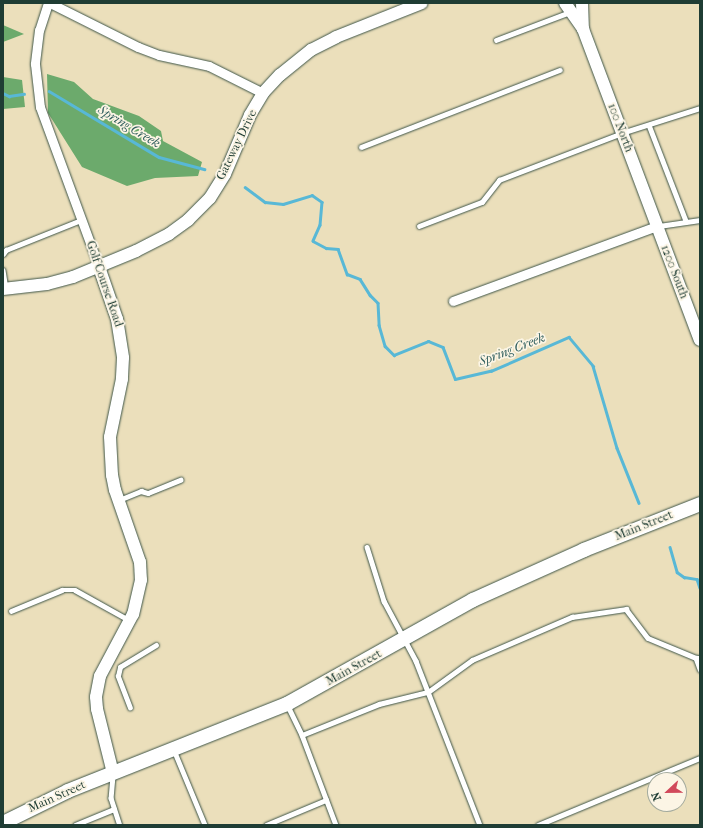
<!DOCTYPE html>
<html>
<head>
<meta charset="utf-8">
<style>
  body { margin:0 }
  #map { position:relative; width:703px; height:828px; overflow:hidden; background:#ebdfbb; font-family:"IM FELL French Canon",serif }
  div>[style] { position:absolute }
  .forest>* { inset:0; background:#6caa6c }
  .stream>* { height:2.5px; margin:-1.25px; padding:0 1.25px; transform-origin:1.25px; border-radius:1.25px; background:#58b8d6 }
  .roads { filter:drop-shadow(0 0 1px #3e5548) drop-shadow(0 0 1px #3e5548) }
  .lane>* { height:4.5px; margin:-2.25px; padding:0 2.25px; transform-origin:2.25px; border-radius:2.25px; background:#fff }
  .street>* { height:9px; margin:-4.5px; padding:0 4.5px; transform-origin:4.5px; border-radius:4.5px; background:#fff }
  .secondary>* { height:12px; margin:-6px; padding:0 6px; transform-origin:6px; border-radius:6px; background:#fff }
  .primary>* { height:14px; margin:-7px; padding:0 7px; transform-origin:7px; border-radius:7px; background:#fff }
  span { translate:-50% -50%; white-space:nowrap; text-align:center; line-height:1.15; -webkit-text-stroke:3.5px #fcf5e5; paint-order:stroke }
  .street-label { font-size:12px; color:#1f3d34 }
  .water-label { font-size:13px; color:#2d5c5c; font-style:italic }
  .frame { position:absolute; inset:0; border:4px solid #1f3d34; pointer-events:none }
  .north { position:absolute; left:647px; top:772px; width:40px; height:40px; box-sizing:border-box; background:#fcf5e5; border:1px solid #a4ab9e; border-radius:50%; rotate:248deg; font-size:11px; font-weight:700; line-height:16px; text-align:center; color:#1f3d34 }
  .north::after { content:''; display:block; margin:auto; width:14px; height:18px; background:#d1495b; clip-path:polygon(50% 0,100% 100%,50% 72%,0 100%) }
</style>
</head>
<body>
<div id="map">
  <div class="forest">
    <div style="clip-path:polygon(3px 25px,24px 34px,3px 42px)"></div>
    <div style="clip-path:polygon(47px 74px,74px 82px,93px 99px,139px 116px,161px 131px,163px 141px,202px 162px,198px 176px,155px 178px,127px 186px,82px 167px,48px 113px)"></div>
    <div style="clip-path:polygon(3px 77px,22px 80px,25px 107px,3px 109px)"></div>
  </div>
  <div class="stream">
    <div style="left:49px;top:91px;width:128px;rotate:31deg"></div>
    <div style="left:159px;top:157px;width:47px;rotate:14.9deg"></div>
    <div style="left:3px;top:93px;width:7px;rotate:27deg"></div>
    <div style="left:9px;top:96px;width:15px;rotate:-8deg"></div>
    <div style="left:245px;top:187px;width:25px;rotate:37deg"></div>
    <div style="left:265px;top:202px;width:18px;rotate:6deg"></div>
    <div style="left:283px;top:204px;width:30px;rotate:-17deg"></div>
    <div style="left:312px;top:195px;width:12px;rotate:35deg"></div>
    <div style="left:322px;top:202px;width:23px;rotate:95deg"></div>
    <div style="left:320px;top:225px;width:17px;rotate:114deg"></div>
    <div style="left:313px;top:241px;width:15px;rotate:28deg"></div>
    <div style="left:326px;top:248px;width:12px;rotate:5deg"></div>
    <div style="left:338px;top:249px;width:27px;rotate:70deg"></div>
    <div style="left:347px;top:274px;width:14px;rotate:21deg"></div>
    <div style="left:360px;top:279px;width:19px;rotate:58deg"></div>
    <div style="left:370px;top:295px;width:11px;rotate:45deg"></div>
    <div style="left:378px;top:303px;width:22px;rotate:87deg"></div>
    <div style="left:379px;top:325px;width:22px;rotate:74deg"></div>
    <div style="left:385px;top:346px;width:13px;rotate:45deg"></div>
    <div style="left:394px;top:355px;width:37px;rotate:-22deg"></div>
    <div style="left:428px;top:341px;width:16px;rotate:22deg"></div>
    <div style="left:443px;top:347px;width:34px;rotate:69deg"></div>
    <div style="left:455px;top:379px;width:37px;rotate:-13deg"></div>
    <div style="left:491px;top:371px;width:85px;rotate:-23.6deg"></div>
    <div style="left:569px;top:337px;width:38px;rotate:50deg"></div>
    <div style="left:593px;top:366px;width:85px;rotate:73.7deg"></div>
    <div style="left:617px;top:448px;width:59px;rotate:68.2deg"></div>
    <div style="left:670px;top:547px;width:26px;rotate:74deg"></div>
    <div style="left:677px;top:572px;width:9px;rotate:36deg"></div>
    <div style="left:684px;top:577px;width:13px;rotate:9deg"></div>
    <div style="left:697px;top:579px;width:9px;rotate:72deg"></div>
  </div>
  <div class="roads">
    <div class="lane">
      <div style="left:496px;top:40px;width:79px;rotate:-20.7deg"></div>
      <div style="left:649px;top:125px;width:103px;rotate:68.9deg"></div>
      <div style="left:361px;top:147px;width:213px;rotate:-21.2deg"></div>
      <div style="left:419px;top:226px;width:67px;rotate:-20.9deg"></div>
      <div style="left:482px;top:202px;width:28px;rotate:-52deg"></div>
      <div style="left:499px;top:180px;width:132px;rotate:-20.9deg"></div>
      <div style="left:622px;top:133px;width:82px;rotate:-17.8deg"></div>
      <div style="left:659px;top:226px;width:41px;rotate:-8.3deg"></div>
      <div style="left:3px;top:254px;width:5px;rotate:-53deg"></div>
      <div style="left:6px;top:250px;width:81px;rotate:-21.8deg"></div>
      <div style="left:3px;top:270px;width:18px;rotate:81deg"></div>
      <div style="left:119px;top:500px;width:24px;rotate:-22deg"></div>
      <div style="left:141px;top:491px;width:7px;rotate:16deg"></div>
      <div style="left:148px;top:493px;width:35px;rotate:-22deg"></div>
      <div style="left:367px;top:547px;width:57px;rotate:72.5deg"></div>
      <div style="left:384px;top:601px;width:68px;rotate:61.9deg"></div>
      <div style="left:416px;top:661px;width:176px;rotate:68.7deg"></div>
      <div style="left:11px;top:611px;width:55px;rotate:-22.4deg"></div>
      <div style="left:62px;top:590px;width:13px"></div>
      <div style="left:75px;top:590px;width:62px;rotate:29.1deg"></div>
      <div style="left:696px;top:658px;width:12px;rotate:70deg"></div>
      <div style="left:288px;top:706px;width:32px;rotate:64deg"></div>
      <div style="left:302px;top:735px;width:96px;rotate:69.3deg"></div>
      <div style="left:130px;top:708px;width:34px;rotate:-111deg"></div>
      <div style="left:118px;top:676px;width:9px;rotate:-77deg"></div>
      <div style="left:120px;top:667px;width:42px;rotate:-31.4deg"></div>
      <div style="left:302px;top:735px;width:83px;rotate:-21.9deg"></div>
      <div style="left:379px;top:704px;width:50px;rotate:-13.8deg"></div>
      <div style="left:428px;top:692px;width:54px;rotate:-36deg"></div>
      <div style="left:472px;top:660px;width:109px;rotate:-23.3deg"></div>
      <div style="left:572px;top:617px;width:55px;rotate:-8.4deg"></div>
      <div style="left:626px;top:609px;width:36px;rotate:53deg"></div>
      <div style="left:648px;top:638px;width:52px;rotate:22.6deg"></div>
      <div style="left:696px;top:658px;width:4px"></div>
      <div style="left:174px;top:750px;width:81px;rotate:67.5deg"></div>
      <div style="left:113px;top:776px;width:22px;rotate:95deg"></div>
      <div style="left:111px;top:798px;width:28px;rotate:72deg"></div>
      <div style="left:75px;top:825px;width:42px;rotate:-22.3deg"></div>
      <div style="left:266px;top:825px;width:65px;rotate:-22.6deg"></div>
      <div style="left:538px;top:825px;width:175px;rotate:-22.5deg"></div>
    </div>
    <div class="street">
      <div style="left:48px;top:3px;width:28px;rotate:108deg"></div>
      <div style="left:39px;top:30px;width:34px;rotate:97deg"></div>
      <div style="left:35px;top:64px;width:43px;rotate:83.4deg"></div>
      <div style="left:40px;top:107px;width:171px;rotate:69.8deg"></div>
      <div style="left:50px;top:3px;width:98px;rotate:26.6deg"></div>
      <div style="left:138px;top:47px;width:22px;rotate:21deg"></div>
      <div style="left:159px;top:55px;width:51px;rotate:12.4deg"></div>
      <div style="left:209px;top:66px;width:60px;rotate:26.6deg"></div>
      <div style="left:453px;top:301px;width:217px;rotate:-20.2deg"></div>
    </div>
    <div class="secondary">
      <div style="left:565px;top:3px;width:32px;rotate:55deg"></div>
      <div style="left:583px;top:29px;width:332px;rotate:69.4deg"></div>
      <div style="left:582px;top:3px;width:26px;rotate:88deg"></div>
      <div style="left:99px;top:267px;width:55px;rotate:70.9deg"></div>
      <div style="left:117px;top:319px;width:39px;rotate:81deg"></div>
      <div style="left:123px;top:358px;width:21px;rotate:93deg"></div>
      <div style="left:122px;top:379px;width:59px;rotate:101.7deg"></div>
      <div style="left:110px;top:437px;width:38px;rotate:87deg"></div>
      <div style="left:112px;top:475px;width:15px;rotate:79deg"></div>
      <div style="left:115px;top:490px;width:76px;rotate:70.9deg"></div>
      <div style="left:140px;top:562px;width:18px;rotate:87deg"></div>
      <div style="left:141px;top:580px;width:35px;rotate:103deg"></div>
      <div style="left:133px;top:614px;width:70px;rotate:118deg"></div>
      <div style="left:100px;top:676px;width:21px;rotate:101deg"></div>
      <div style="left:96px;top:697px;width:12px;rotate:85deg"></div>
      <div style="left:97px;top:709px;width:66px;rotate:76deg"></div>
      <div style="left:3px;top:289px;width:44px;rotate:-6.5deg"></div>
      <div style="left:47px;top:284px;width:27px;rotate:-15deg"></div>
      <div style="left:73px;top:277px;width:68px;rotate:-22.4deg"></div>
      <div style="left:136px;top:251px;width:37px;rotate:-27deg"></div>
      <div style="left:169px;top:234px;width:24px;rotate:-36deg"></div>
      <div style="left:188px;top:220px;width:31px;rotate:-45deg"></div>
      <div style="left:210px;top:198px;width:28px;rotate:-58deg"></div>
      <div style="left:225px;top:174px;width:64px;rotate:-67deg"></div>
      <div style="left:250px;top:115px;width:26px;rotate:-59deg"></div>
      <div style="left:263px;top:93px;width:25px;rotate:-47deg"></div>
      <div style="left:280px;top:75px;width:40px;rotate:-39deg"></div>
      <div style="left:311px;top:50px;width:28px;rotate:-27deg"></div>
      <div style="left:336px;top:37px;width:92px;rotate:-21.6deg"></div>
    </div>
    <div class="primary">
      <div style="left:3px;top:823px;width:72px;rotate:-26.2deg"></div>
      <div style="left:68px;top:791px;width:236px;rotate:-21.7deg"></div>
      <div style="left:287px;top:704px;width:213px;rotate:-29.2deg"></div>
      <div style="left:473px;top:600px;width:122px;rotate:-24.2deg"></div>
      <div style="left:584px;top:550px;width:125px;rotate:-21.6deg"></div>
    </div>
  </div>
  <div class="street-label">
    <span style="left:620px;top:128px;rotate:69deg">100 North</span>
    <span style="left:237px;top:145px;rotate:-64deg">Gateway Drive</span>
    <span style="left:674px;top:272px;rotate:69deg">1200 South</span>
    <span style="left:104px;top:284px;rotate:71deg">Golf Course Road</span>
    <span style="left:644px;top:526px;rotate:-22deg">Main Street</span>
    <span style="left:354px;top:668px;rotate:-29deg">Main Street</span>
    <span style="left:57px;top:797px;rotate:-24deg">Main Street</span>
  </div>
  <div class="water-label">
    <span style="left:129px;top:127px;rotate:31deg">Spring Creek</span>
    <span style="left:512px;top:350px;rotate:-21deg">Spring Creek</span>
  </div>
  <div class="frame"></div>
  <div class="north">N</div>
</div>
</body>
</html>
